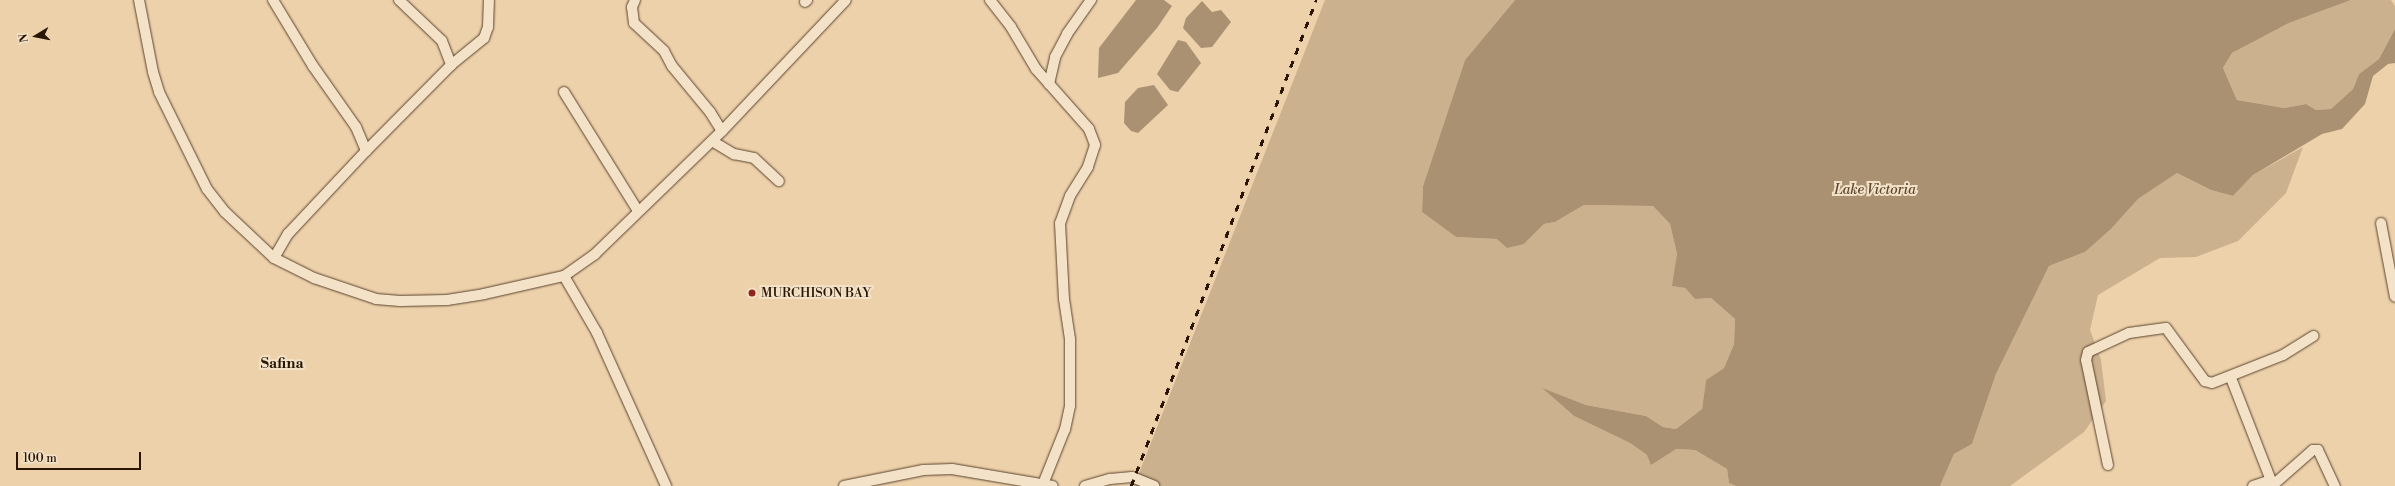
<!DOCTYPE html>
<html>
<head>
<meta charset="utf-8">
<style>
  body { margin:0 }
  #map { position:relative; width:2395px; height:486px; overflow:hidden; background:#edd1ab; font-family:"Libre Bodoni",serif }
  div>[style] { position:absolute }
  .green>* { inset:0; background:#ccb18e }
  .water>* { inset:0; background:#aa9172 }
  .roads { filter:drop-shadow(0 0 1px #5a442c) drop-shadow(0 0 1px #5a442c) }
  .street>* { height:10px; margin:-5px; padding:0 5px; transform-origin:5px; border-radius:5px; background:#f3e1c8 }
  .rail>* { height:2.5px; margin-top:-1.25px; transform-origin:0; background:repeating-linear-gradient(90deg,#291502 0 7px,transparent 0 14px) }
  .dots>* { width:11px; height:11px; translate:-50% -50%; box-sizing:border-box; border:2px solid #f3e1c8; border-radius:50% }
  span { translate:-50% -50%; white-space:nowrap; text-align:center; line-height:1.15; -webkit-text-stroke:4px #f3e1c8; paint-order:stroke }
  .poi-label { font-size:13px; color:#291502 }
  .left { translate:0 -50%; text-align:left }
  .water-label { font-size:14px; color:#5d472f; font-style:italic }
  .quarter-label { font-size:15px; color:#291502; font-weight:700 }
  .north { position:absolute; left:16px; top:16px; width:40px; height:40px; -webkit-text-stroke:3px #f3e1c8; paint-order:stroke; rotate:260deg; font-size:11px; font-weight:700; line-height:16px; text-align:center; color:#291502 }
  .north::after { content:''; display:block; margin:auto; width:14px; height:18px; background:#291502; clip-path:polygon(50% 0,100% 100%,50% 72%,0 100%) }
  .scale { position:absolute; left:16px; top:452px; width:125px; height:18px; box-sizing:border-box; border:2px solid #291502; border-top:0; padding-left:5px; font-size:12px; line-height:14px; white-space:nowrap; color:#291502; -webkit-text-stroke:3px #f3e1c8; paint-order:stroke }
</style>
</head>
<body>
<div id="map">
  <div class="green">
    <div style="clip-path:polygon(1325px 0,1515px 0,1465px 60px,1423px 186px,1422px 212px,1456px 237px,1497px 239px,1524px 244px,1544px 224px,1555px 222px,1584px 205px,1653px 206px,1670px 224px,1677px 254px,1673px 286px,1685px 288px,1695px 299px,1711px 298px,1735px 319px,1734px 344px,1724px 368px,1706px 380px,1702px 409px,1676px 429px,1663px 427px,1646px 416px,1586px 405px,1543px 389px,1574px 416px,1630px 443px,1647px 455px,1676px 449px,1695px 450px,1727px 469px,1729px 483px,1736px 486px,1134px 486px)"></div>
    <div style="clip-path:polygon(2351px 0,2391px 0,2395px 6px,2395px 29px,2379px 59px,2359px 74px,2353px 89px,2331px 109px,2316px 110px,2306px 104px,2284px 108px,2237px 100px,2223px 68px,2232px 53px,2289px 23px)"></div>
    <div style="clip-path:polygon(2303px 147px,2286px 193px,2238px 241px,2196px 257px,2160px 258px,2098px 295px,2090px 330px,2101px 360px,2106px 401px,2084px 432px,2010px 486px,1940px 486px,1954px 454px,1972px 444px,1996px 374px,2049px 266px,2085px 252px,2111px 229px,2138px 199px,2177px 173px,2211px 190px,2233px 196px,2253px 175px)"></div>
  </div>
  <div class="water">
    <div style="clip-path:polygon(1136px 0,1164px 0,1172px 6px,1157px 28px,1118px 73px,1098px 78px,1099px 48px)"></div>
    <div style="clip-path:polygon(1515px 0,2351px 0,2289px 23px,2232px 53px,2223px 68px,2237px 100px,2284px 108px,2306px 104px,2316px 110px,2331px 109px,2353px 89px,2359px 74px,2379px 59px,2395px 29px,2395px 63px,2388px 64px,2373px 76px,2365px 104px,2342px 129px,2322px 134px,2253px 175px,2233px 196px,2211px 190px,2177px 173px,2138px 199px,2111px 229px,2085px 252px,2049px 266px,1996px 374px,1972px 444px,1954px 454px,1940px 486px,1736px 486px,1729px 483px,1727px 469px,1695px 450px,1676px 449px,1651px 465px,1647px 455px,1630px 443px,1574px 416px,1542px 388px,1586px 405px,1646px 416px,1663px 427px,1676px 429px,1702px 409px,1706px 380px,1724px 368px,1734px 344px,1735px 319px,1711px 298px,1695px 299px,1685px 288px,1672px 286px,1677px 254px,1670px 224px,1653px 206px,1584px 205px,1555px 222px,1544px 224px,1524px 244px,1507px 248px,1497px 239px,1456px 237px,1422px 212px,1423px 186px,1465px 60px)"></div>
    <div style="clip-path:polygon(1202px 1px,1212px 12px,1221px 10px,1231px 22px,1212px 47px,1201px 48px,1183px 28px,1186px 18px)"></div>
    <div style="clip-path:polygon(1178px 40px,1186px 42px,1201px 63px,1178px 92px,1170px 90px,1157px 74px)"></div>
    <div style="clip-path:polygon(1154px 85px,1168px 105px,1138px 133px,1131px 131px,1124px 123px,1125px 102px,1138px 88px)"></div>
  </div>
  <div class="roads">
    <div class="street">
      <div style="left:139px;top:0;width:73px;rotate:79deg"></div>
      <div style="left:153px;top:72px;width:21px;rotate:73deg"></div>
      <div style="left:159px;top:92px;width:108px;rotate:63.7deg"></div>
      <div style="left:207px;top:189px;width:29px;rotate:52deg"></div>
      <div style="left:225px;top:212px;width:67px;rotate:43.2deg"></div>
      <div style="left:274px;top:258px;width:45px;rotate:26.6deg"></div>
      <div style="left:314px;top:278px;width:65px;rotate:18.7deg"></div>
      <div style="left:376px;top:299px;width:24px;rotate:5deg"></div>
      <div style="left:400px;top:301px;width:47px;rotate:-1.2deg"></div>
      <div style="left:447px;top:300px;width:37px;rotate:-9deg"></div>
      <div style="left:484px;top:294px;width:82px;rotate:-12.7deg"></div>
      <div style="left:564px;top:276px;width:38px;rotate:-35deg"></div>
      <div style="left:595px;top:254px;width:177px;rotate:-44.1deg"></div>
      <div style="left:722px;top:131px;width:180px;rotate:-46.6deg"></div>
      <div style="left:273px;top:0;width:77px;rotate:58.8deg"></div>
      <div style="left:313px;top:66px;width:75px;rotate:54.8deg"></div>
      <div style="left:356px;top:127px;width:26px;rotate:67deg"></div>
      <div style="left:399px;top:0;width:59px;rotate:43.6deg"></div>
      <div style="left:442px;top:41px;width:26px;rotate:69deg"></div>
      <div style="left:635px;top:0;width:8px;rotate:113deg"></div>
      <div style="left:632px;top:7px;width:16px;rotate:83deg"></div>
      <div style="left:634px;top:23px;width:41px;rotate:43deg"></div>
      <div style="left:664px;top:51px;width:17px;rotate:62deg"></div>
      <div style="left:672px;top:66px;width:60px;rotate:50.4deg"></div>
      <div style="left:710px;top:112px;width:22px;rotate:58deg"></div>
      <div style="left:990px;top:0;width:34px;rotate:52deg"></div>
      <div style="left:1011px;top:27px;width:49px;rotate:59.2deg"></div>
      <div style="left:1036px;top:69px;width:80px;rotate:48.5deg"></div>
      <div style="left:1089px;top:129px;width:17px;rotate:69deg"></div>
      <div style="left:1095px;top:145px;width:23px;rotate:108deg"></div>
      <div style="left:1088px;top:167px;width:34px;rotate:122deg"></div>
      <div style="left:1070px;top:196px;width:29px;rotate:110deg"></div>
      <div style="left:1060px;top:223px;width:76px;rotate:87deg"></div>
      <div style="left:1064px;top:299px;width:40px;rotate:81.5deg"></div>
      <div style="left:1070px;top:339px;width:67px;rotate:90deg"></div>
      <div style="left:1070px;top:406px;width:24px;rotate:102deg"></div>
      <div style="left:1065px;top:429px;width:59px;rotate:111.8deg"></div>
      <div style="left:805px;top:2px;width:3px;rotate:-45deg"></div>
      <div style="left:1049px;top:84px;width:28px;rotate:-77deg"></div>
      <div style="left:1055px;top:57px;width:26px;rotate:-62deg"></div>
      <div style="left:1067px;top:34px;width:42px;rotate:-54.8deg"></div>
      <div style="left:564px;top:92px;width:140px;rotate:58.1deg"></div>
      <div style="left:712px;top:141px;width:26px;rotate:31deg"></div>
      <div style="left:734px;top:154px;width:20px;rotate:11deg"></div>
      <div style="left:754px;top:158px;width:34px;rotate:43deg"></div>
      <div style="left:2381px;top:223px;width:75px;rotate:79.3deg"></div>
      <div style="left:274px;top:258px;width:28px;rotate:-60deg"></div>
      <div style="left:288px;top:234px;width:114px;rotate:-46.8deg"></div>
      <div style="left:366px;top:151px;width:121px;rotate:-45.3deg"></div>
      <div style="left:451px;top:65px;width:43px;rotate:-39.3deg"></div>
      <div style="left:484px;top:38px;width:12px;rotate:-70deg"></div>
      <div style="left:488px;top:27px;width:27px;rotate:-88deg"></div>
      <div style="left:564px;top:276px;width:66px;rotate:59.9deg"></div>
      <div style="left:597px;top:333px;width:168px;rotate:65.7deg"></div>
      <div style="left:2231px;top:378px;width:116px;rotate:68.7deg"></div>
      <div style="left:2108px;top:465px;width:107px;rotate:-101.8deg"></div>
      <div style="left:2086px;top:360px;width:8px;rotate:-76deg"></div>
      <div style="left:2088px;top:352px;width:45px;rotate:-24.9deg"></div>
      <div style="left:2129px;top:333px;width:37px;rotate:-8deg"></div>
      <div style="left:2166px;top:328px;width:66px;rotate:53.7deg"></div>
      <div style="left:2205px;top:381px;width:7px;rotate:16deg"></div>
      <div style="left:2212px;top:383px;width:76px;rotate:-21.5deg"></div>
      <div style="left:2283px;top:355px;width:36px;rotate:-32deg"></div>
      <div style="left:2273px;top:485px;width:53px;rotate:-41.2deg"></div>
      <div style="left:2313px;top:450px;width:5px"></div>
      <div style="left:2318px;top:450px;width:40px;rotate:65deg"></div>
      <div style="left:844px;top:486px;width:81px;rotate:-11.4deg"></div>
      <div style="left:923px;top:470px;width:29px;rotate:-2deg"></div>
      <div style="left:952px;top:469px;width:102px;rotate:9.6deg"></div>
      <div style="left:1085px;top:486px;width:26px;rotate:-16deg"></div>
      <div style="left:1110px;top:479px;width:22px;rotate:-5deg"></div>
      <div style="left:1132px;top:477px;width:24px;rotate:22deg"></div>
      <div style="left:2253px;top:486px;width:19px;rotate:-18deg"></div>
    </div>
  </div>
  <div class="rail">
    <div style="left:1131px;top:486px;width:520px;rotate:-69.16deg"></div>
  </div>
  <div class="dots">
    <div style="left:752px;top:293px;background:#8f2418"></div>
  </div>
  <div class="poi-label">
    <span class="left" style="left:761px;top:293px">MURCHISON BAY</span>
  </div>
  <div class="water-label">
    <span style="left:1875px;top:190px">Lake Victoria</span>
  </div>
  <div class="quarter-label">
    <span style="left:282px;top:364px">Safina</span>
  </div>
  <div class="north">N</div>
  <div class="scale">100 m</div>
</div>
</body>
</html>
